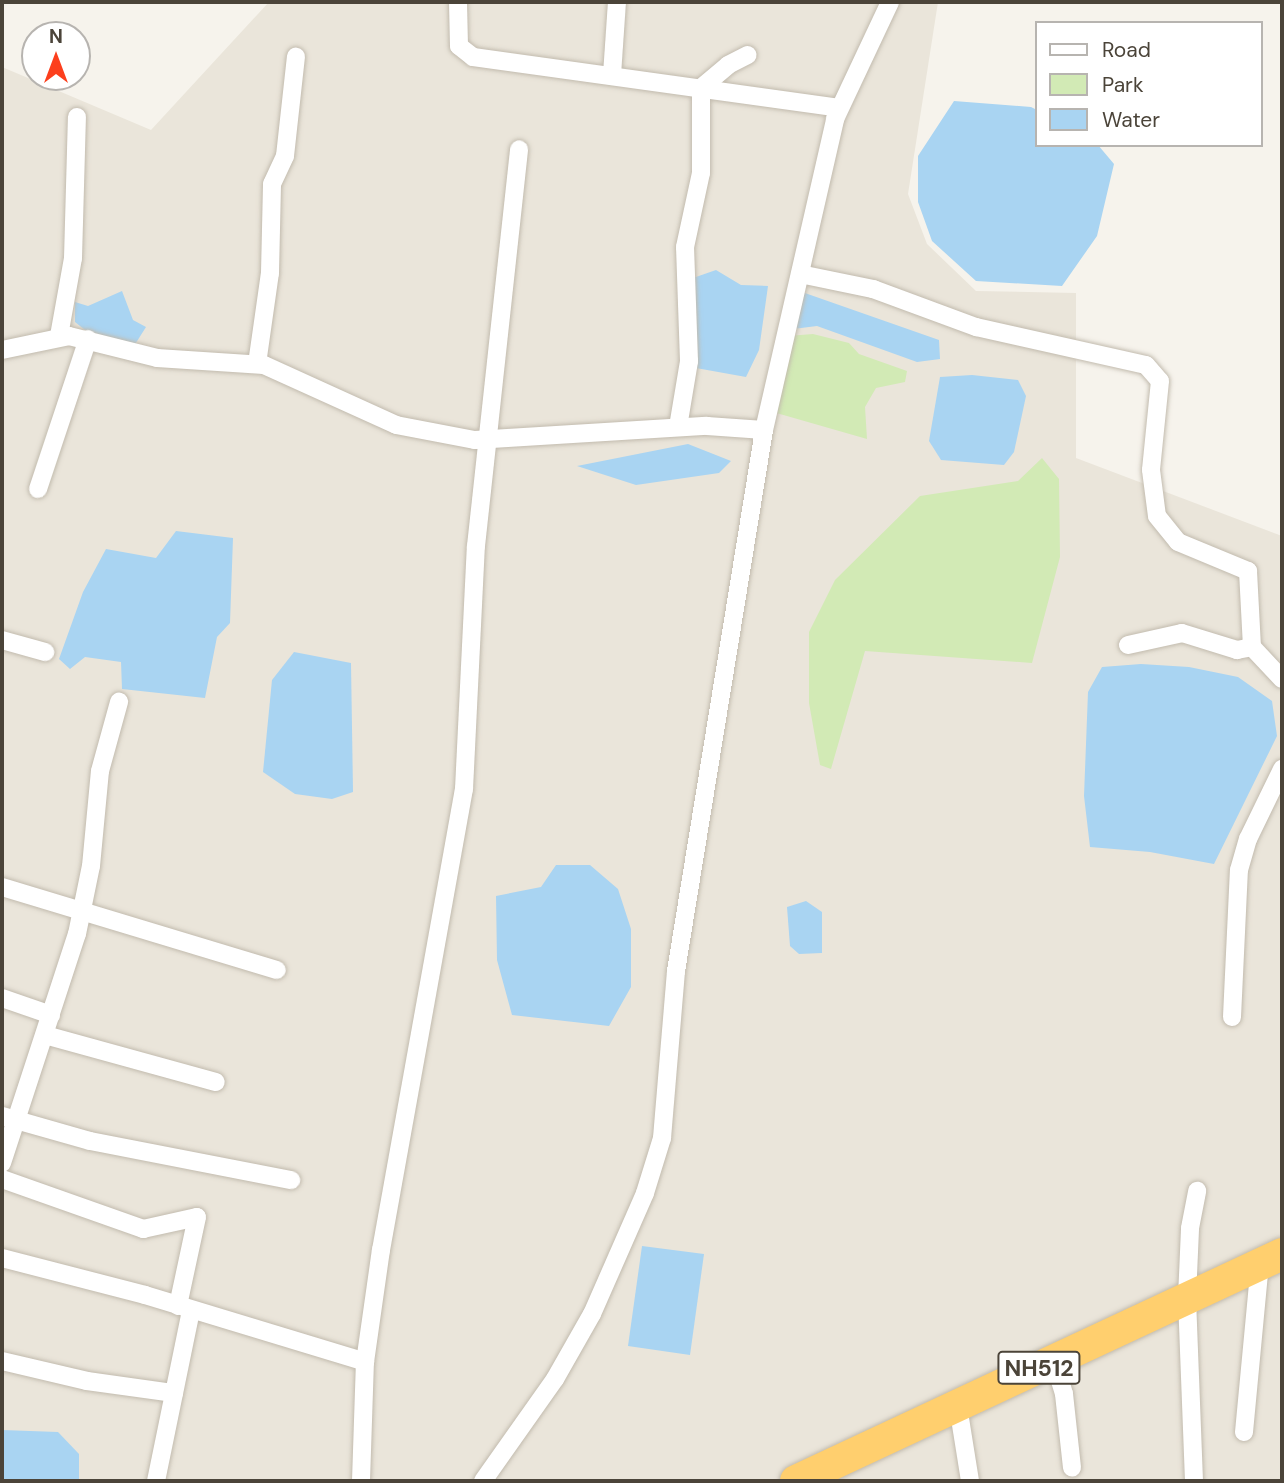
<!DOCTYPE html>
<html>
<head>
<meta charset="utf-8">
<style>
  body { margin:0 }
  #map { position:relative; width:1284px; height:1483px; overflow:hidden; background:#f6f3ec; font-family:"DM Sans",sans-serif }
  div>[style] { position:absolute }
  .residential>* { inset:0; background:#eae5da }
  .green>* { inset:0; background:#d2eab5 }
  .water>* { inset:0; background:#a9d4f2 }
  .roads { filter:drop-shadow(0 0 2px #c2bbae) drop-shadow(0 0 2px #c2bbae) }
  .street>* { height:18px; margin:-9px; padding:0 9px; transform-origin:9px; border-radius:9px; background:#fff }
  .highway>* { height:32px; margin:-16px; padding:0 16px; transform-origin:16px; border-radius:16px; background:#ffcf6e }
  span { translate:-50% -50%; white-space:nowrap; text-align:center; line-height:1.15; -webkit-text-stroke:7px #fff; paint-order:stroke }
  .shield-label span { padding:2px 5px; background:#fff; border:2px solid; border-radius:5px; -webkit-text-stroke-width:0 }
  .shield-label { font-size:23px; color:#4b4439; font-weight:700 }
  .frame { position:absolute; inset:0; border:4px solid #4b4439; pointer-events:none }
  .legend { position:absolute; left:1035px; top:21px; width:228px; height:126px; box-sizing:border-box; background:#fff; border:2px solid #b7b4b0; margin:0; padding:9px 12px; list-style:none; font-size:21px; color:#4b4439 }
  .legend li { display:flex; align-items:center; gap:14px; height:35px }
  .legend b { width:35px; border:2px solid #b7b4b0 }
  .north { position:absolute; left:21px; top:21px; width:70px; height:70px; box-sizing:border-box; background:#fff; border:2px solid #b7b4b0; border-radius:50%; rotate:0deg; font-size:19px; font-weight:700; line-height:28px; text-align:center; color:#4b4439 }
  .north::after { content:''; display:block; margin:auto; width:24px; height:32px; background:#fc3f1d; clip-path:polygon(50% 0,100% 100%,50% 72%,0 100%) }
</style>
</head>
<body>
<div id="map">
  <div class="residential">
    <div style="clip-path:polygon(269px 2px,938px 2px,908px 194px,927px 244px,976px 291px,1076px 293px,1076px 458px,1282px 536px,1282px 1481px,2px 1481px,2px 67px,151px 130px)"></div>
  </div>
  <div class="green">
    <div style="clip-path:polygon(813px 334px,849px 343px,859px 354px,907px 371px,905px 382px,876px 388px,865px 407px,867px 439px,773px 412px,788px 336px)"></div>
    <div style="clip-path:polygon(1042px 458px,1059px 479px,1060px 557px,1032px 663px,865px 651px,831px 769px,820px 765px,809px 703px,809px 632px,835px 580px,920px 496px,1018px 481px)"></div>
  </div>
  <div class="water">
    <div style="clip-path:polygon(954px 101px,1031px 107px,1037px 110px,1037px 145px,1098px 145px,1114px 164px,1097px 236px,1062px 286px,976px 281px,932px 241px,918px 202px,918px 156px)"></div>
    <div style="clip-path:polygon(716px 270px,741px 285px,768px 286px,759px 350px,746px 377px,696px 368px,693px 278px)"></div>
    <div style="clip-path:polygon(122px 291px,133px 320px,146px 327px,134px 346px,85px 330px,75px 322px,75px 302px,88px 306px)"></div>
    <div style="clip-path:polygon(802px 292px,939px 340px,940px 359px,917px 362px,817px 326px,793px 329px)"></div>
    <div style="clip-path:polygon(972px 375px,1018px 380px,1026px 396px,1014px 452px,1004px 465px,941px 460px,929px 441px,940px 377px)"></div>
    <div style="clip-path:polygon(688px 444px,731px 461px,719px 473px,636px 485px,577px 466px)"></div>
    <div style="clip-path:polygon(176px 531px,233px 538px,230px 623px,217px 637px,205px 698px,122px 689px,121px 662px,85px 657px,70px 669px,59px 659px,83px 592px,106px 549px,156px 558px)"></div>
    <div style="clip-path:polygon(294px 652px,351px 663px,353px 792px,332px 799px,295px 794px,263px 772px,272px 680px)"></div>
    <div style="clip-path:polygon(1141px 664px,1189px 667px,1238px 677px,1272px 701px,1277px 736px,1214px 864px,1150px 852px,1090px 847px,1084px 796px,1088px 692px,1102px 667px)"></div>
    <div style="clip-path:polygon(556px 865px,590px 865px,618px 889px,631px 929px,631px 987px,609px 1026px,512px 1015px,497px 960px,496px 896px,541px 887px)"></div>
    <div style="clip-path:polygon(806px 901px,822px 912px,822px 953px,799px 954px,790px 946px,787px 907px)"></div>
    <div style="clip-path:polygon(642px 1246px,704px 1254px,690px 1355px,628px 1346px)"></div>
    <div style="clip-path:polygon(2px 1430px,58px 1432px,79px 1454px,79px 1481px,2px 1481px)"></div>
  </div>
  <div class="roads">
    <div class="street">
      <div style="left:458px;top:2px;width:44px;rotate:88.7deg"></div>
      <div style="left:459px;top:46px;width:18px;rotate:38deg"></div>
      <div style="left:473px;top:57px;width:370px;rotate:7.9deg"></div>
      <div style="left:612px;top:75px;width:73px;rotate:-86.1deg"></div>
      <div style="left:800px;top:274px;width:75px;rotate:11.6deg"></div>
      <div style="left:873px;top:289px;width:110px;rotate:20.3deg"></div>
      <div style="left:976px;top:327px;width:174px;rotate:12.6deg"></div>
      <div style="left:1146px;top:365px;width:21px;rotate:49deg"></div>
      <div style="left:1160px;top:381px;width:89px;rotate:95.8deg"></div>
      <div style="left:1151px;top:470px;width:46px;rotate:82.6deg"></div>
      <div style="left:1157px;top:516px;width:33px;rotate:51deg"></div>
      <div style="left:1178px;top:542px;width:76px;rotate:22.5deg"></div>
      <div style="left:1248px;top:571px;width:76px;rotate:87deg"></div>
      <div style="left:1252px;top:647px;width:44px;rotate:46.8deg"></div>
      <div style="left:59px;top:336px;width:79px;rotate:-79.8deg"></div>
      <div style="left:73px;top:258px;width:141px;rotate:-88.4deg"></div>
      <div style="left:2px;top:350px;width:68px;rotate:-11.8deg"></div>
      <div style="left:69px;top:336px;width:91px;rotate:14deg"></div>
      <div style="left:157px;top:358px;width:107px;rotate:3.7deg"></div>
      <div style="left:264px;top:365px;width:145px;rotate:24.4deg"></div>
      <div style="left:396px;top:425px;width:80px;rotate:10.8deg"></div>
      <div style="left:475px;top:440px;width:232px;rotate:-3.5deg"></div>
      <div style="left:707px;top:426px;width:57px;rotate:4deg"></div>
      <div style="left:257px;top:364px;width:92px;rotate:-81.9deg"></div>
      <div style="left:270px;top:273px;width:89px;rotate:-88.7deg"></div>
      <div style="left:272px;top:184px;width:31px;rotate:-65deg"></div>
      <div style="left:285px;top:156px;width:100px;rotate:-83.7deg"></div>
      <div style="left:678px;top:427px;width:67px;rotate:-80.5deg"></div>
      <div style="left:689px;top:361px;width:114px;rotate:-92deg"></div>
      <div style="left:685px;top:247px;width:76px;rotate:-77.8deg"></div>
      <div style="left:701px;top:173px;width:85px;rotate:-90deg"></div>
      <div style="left:701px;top:88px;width:35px;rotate:-40deg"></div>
      <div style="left:728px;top:65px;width:22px;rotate:-27deg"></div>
      <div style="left:38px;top:489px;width:158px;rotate:-71.6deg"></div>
      <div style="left:2px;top:640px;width:45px;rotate:15.6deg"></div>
      <div style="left:1128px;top:645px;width:55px;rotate:-12.5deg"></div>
      <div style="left:1182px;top:633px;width:58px;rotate:17.2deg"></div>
      <div style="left:1237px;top:650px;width:15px;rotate:-11deg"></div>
      <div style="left:2px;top:887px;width:287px;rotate:16.8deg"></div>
      <div style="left:2px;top:998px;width:52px;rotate:19.1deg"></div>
      <div style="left:1232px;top:1017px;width:147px;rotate:-87.3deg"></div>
      <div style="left:1239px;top:870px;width:32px;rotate:-74deg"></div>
      <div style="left:1248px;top:839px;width:78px;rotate:-64.1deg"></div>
      <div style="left:45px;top:1035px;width:177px;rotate:15.4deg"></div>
      <div style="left:2px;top:1116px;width:91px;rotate:15.9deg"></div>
      <div style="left:90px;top:1141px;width:205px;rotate:11deg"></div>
      <div style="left:2px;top:1163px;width:241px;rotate:-71.9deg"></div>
      <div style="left:77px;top:934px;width:69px;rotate:-78.4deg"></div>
      <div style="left:91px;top:866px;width:95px;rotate:-84.6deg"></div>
      <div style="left:100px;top:771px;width:72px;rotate:-74.6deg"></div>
      <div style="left:2px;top:1179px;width:150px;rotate:19.5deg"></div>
      <div style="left:143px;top:1229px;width:55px;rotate:-12.5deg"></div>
      <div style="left:197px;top:1217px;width:91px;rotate:102.1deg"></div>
      <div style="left:2px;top:1258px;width:148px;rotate:14.5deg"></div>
      <div style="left:145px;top:1295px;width:230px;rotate:16.9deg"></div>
      <div style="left:2px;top:1361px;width:87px;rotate:13.2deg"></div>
      <div style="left:87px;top:1381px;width:88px;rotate:7.9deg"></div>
      <div style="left:1054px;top:1361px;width:34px;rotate:73deg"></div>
      <div style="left:1064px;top:1394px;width:74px;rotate:83.8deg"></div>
      <div style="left:958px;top:1406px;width:76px;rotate:80.9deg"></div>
      <div style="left:1244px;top:1432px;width:169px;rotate:-84.6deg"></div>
      <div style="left:156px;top:1481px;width:174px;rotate:-78.4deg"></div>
      <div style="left:361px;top:1481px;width:119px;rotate:-88.1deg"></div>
      <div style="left:365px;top:1362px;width:113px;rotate:-81.9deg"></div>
      <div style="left:381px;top:1250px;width:468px;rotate:-79.8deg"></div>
      <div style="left:464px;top:789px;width:243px;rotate:-87.2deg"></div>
      <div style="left:476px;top:546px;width:399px;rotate:-83.8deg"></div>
      <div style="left:483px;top:1481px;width:125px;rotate:-54.8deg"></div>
      <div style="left:555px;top:1379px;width:75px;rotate:-60.4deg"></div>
      <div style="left:592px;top:1314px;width:132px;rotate:-66.3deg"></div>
      <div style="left:645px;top:1193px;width:58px;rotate:-72.8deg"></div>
      <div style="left:662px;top:1138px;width:168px;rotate:-85.2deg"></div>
      <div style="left:676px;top:971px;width:548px;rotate:-80.76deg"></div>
      <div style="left:764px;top:430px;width:319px;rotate:-77.1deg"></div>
      <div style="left:835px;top:119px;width:129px;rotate:-64.8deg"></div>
      <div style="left:1194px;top:1481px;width:183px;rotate:-92.2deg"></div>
      <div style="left:1187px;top:1298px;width:70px;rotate:-87.5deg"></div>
      <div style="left:1190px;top:1228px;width:38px;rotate:-79deg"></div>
    </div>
    <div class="highway">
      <div style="left:796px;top:1481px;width:536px;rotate:-25.04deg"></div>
    </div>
  </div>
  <div class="shield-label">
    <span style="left:1039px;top:1368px">NH512</span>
  </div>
  <div class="frame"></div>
  <ul class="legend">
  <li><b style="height:9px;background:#fff"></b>Road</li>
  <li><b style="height:19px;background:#d2eab5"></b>Park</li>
  <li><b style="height:19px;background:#a9d4f2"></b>Water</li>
  </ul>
  <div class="north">N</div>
</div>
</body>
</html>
